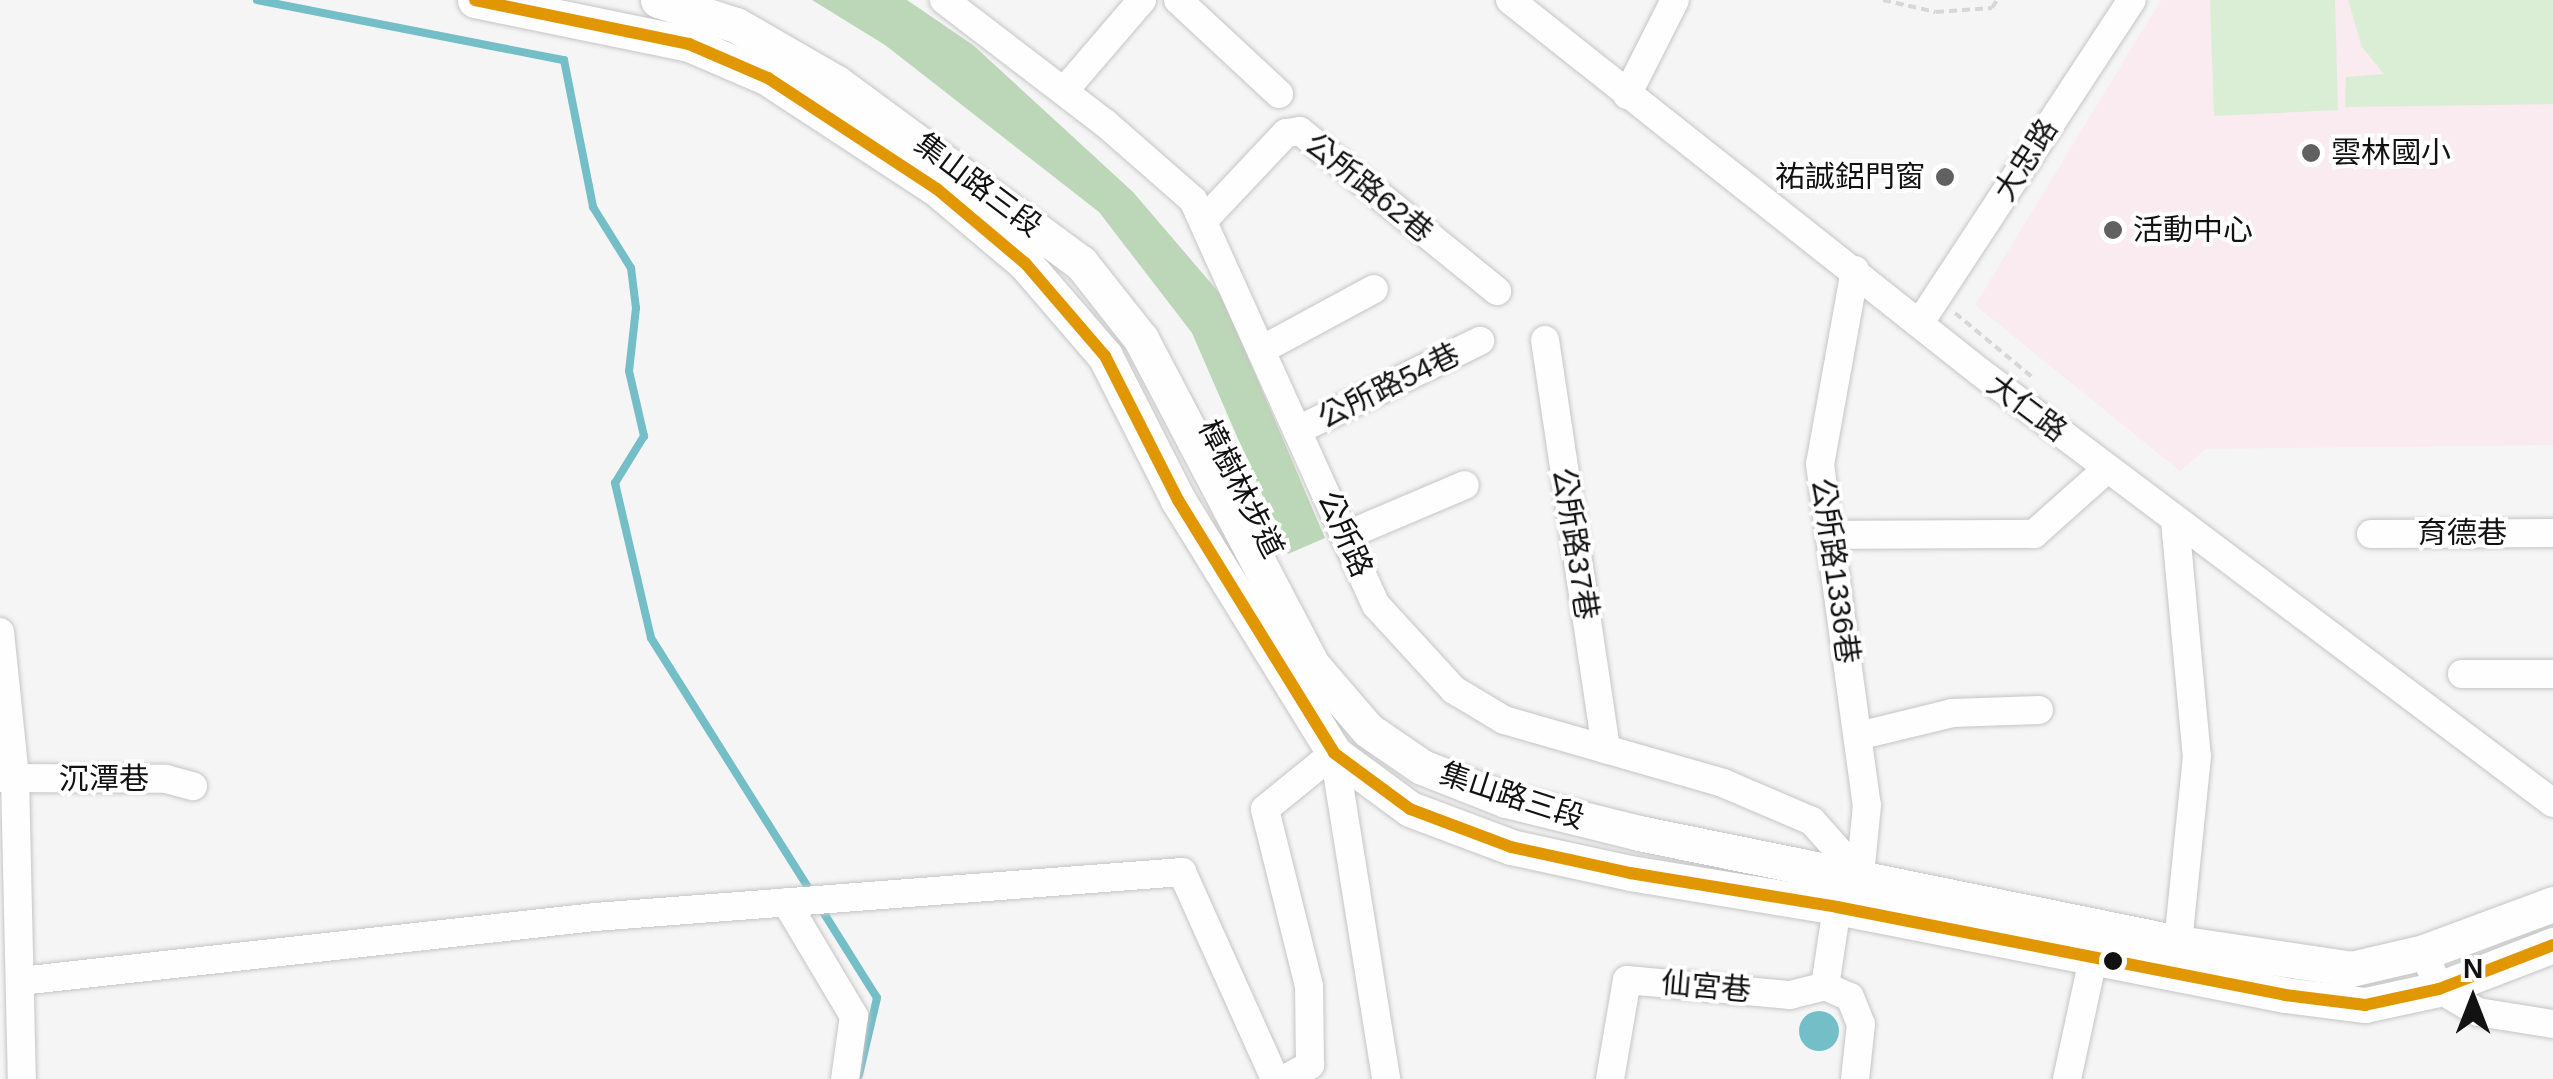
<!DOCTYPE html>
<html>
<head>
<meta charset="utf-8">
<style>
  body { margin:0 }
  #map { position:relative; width:2553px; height:1079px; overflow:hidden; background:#f5f5f6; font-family:Arial,"Noto Sans TC",sans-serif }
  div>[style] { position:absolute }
  .education>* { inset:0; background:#f9ebf0 }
  .green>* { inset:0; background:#daeed6 }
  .forest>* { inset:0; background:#bcd7b7 }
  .water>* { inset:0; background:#74bec8 }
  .round { border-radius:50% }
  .stream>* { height:8px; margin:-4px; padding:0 4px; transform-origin:4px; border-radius:4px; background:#74bec8 }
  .path>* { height:4px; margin-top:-2px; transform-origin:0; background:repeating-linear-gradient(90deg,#d7d7d7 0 8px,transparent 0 13px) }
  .roads { filter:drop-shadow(0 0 2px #c5c5c5) drop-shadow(0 0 2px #c5c5c5) }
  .minor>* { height:28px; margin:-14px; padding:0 14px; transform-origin:14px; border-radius:14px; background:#fefefe }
  .major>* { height:35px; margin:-17.5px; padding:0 17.5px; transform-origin:17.5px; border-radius:17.5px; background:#fefefe }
  .bus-1>* { height:12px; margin:-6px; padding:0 6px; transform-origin:6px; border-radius:6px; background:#e09702 }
  .dots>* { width:28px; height:28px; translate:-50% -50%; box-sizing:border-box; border:5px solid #fff; border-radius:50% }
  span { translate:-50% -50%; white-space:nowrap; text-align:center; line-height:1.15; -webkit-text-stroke:8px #fff; paint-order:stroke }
  .poi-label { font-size:30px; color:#121212 }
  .left { translate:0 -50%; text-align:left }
  .right { translate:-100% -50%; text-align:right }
  .street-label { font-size:30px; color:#121212 }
  .north { position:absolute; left:2423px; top:949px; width:100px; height:100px; -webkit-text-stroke:8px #fff; paint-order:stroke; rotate:0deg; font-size:28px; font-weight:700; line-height:40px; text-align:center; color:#121212 }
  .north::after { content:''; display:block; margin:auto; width:35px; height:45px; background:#121212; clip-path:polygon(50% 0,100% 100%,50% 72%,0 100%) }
</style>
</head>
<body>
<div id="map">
  <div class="education">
    <div style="clip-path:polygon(2161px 0,2553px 0,2553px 445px,2206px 449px,2180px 471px,1975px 305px)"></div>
  </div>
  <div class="green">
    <div style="clip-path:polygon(2210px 0,2335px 0,2338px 110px,2214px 116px)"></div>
    <div style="clip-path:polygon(2348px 0,2553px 0,2553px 104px,2345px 107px,2346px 77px,2384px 74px,2362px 47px)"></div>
  </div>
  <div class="forest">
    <div style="clip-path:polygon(812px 0,907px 0,973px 45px,1133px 192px,1222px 296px,1325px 538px,1288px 554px,1192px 333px,1099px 212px,885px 45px)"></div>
  </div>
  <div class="water">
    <div class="round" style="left:1799px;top:1011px;width:40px;height:40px"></div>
  </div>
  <div class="stream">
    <div style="left:257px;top:0;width:313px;rotate:11.1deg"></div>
    <div style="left:564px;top:60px;width:150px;rotate:78.8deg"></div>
    <div style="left:593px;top:207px;width:72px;rotate:58.1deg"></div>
    <div style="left:631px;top:268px;width:40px;rotate:82.9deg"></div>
    <div style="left:636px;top:308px;width:63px;rotate:96.3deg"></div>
    <div style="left:629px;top:371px;width:67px;rotate:77deg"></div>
    <div style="left:644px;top:436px;width:55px;rotate:121.7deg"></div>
    <div style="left:615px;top:483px;width:159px;rotate:76.9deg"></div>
    <div style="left:651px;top:638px;width:304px;rotate:57.8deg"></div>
    <div style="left:820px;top:907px;width:107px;rotate:57.9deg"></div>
    <div style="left:877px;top:998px;width:79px;rotate:103.2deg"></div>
  </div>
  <div class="path">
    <div style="left:1883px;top:0;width:54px;rotate:12.8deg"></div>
    <div style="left:1936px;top:12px;width:56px;rotate:-4.1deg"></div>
    <div style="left:1992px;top:8px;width:9px;rotate:-58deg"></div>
    <div style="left:1955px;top:313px;width:100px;rotate:39.7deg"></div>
  </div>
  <div class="roads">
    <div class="minor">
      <div style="left:944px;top:0;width:203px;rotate:37.4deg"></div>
      <div style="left:1105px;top:123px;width:117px;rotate:41.2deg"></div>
      <div style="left:1193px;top:200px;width:444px;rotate:65.7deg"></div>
      <div style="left:1376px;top:605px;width:115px;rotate:47.5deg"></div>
      <div style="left:1454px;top:690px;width:58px;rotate:31deg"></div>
      <div style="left:1504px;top:720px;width:228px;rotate:16deg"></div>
      <div style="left:1723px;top:783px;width:97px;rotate:23.1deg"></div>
      <div style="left:1812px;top:821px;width:72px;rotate:48.4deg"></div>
      <div style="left:1860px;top:875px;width:39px;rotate:126deg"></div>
      <div style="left:1837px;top:907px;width:80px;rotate:98.6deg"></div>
      <div style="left:1825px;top:986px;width:27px;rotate:24deg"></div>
      <div style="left:1850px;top:997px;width:29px;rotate:68deg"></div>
      <div style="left:1861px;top:1024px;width:55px;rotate:96.2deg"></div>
      <div style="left:1178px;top:0;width:138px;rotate:42.9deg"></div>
      <div style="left:1510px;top:0;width:599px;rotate:38.36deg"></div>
      <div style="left:1980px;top:372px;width:717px;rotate:36.95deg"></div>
      <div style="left:1064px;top:91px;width:120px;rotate:-49.4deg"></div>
      <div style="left:1627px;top:95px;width:106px;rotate:-63.2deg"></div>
      <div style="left:1203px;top:221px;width:121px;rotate:-46.7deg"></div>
      <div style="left:1286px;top:133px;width:14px;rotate:-8deg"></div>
      <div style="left:1300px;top:131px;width:254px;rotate:39.1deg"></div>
      <div style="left:1855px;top:270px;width:197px;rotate:100.2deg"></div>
      <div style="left:1820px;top:464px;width:344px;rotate:82.2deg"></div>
      <div style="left:1867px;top:805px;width:70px;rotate:95.7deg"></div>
      <div style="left:1921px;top:321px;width:384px;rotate:-56.7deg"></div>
      <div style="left:1545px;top:340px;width:414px;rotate:81.5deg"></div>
      <div style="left:1263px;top:349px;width:126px;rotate:-28.4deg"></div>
      <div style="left:1298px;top:430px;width:203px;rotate:-26.1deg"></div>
      <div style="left:2175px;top:521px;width:236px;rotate:84.7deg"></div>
      <div style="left:2197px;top:756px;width:188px;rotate:95.8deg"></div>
      <div style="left:2371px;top:534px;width:182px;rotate:-0.3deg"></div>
      <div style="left:1830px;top:535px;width:204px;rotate:-0.3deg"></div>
      <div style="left:2034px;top:534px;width:98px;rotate:-41.7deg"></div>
      <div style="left:1345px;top:536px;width:130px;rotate:-23deg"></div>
      <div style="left:0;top:632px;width:147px;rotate:84.1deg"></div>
      <div style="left:15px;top:778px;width:301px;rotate:88.7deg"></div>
      <div style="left:2462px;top:674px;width:91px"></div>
      <div style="left:1858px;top:736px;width:97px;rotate:-13.7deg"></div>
      <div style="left:1952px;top:713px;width:87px;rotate:-2deg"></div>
      <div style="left:1334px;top:753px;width:330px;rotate:80.9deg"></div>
      <div style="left:0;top:778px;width:166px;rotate:0.3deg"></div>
      <div style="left:166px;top:779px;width:28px;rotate:15deg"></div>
      <div style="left:786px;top:902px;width:133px;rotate:59.2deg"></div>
      <div style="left:854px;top:1016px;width:64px;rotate:98.1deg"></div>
      <div style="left:2424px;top:952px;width:40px;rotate:68deg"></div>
      <div style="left:2439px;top:989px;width:45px;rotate:30.5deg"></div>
      <div style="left:2478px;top:1012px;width:76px;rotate:9.1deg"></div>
      <div style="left:21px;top:981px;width:578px;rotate:-6.36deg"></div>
      <div style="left:595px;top:917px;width:589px;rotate:-4.38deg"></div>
      <div style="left:1182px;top:872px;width:227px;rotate:65.8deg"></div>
      <div style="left:1285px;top:1079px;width:29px;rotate:-29deg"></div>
      <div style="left:1310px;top:1065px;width:79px;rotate:-90.7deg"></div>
      <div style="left:1309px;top:986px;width:182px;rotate:-104deg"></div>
      <div style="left:1265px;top:809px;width:89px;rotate:-39.1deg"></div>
      <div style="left:1610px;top:1079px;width:100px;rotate:-80.3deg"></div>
      <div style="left:1627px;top:980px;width:164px;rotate:5.3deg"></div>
      <div style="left:1790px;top:995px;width:36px;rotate:-14deg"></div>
      <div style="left:2067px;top:1079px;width:123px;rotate:-77.8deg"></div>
    </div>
    <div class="major">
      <div style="left:475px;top:0;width:218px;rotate:11.6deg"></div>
      <div style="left:689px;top:44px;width:86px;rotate:23.3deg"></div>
      <div style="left:768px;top:78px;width:202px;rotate:33.3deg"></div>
      <div style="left:937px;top:189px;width:115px;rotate:40.1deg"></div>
      <div style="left:1025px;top:263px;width:123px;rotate:49.3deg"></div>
      <div style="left:1105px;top:356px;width:161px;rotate:63.1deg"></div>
      <div style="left:1178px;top:500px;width:297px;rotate:58.3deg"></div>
      <div style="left:1334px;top:753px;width:94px;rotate:36.4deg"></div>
      <div style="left:1410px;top:809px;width:108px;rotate:20.6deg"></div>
      <div style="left:1511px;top:847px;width:122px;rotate:12.3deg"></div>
      <div style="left:1630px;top:873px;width:210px;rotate:9.3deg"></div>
      <div style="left:1837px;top:907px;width:457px;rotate:11.1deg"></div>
      <div style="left:2285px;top:995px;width:81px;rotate:7.1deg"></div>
      <div style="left:2365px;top:1005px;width:76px;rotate:-12.2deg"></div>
      <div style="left:2439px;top:989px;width:122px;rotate:-21.1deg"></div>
      <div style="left:658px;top:0;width:82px;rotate:17.8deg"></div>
      <div style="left:736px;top:25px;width:118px;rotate:30deg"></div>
      <div style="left:838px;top:84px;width:302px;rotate:36.4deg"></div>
      <div style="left:1081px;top:263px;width:97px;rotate:51.7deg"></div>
      <div style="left:1141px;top:339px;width:369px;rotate:62.3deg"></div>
      <div style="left:1313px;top:666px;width:84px;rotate:49.3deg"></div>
      <div style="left:1368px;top:730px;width:65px;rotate:34.4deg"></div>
      <div style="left:1422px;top:767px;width:90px;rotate:21.4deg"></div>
      <div style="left:1506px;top:800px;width:137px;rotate:13.9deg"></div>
      <div style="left:1639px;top:833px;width:550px;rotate:11.53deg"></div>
      <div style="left:2178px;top:943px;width:175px;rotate:8.5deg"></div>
      <div style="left:2351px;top:969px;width:75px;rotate:-13.1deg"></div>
      <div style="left:2424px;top:952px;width:138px;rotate:-20.4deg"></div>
    </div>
  </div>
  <div class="bus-1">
    <div style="left:475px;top:0;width:218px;rotate:11.6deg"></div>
    <div style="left:689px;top:44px;width:86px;rotate:23.3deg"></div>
    <div style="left:768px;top:78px;width:202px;rotate:33.3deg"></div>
    <div style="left:937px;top:189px;width:115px;rotate:40.1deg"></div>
    <div style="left:1025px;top:263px;width:123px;rotate:49.3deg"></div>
    <div style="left:1105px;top:356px;width:161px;rotate:63.1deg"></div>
    <div style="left:1178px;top:500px;width:297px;rotate:58.3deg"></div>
    <div style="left:1334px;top:753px;width:94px;rotate:36.4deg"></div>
    <div style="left:1410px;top:809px;width:108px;rotate:20.6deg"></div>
    <div style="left:1511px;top:847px;width:122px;rotate:12.3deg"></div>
    <div style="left:1630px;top:873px;width:210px;rotate:9.3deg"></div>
    <div style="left:1837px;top:907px;width:457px;rotate:11.1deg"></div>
    <div style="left:2285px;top:995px;width:81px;rotate:7.1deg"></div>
    <div style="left:2365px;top:1005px;width:76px;rotate:-12.2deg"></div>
    <div style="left:2439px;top:989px;width:122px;rotate:-21.1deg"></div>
  </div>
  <div class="dots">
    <div style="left:2311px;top:153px;background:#616162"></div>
    <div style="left:1945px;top:177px;background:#616162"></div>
    <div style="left:2113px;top:230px;background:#616162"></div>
    <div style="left:2113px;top:961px;background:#121212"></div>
  </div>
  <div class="poi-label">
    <span class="left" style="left:2331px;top:153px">雲林國小</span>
    <span class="right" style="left:1925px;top:177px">祐誠鋁門窗</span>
    <span class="left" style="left:2133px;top:230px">活動中心</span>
  </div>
  <div class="street-label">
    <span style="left:2026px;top:160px;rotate:-57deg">大忠路</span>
    <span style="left:978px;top:185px;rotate:37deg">集山路三段</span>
    <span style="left:1369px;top:188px;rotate:39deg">公所路62巷</span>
    <span style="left:1389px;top:386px;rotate:-26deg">公所路54巷</span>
    <span style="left:2027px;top:408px;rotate:37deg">大仁路</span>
    <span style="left:1241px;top:489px;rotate:63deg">樟樹林步道</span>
    <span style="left:2462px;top:533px">育德巷</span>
    <span style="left:1345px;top:534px;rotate:66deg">公所路</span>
    <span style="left:1575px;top:544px;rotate:81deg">公所路37巷</span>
    <span style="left:1835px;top:571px;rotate:82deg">公所路1336巷</span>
    <span style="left:104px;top:779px">沉潭巷</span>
    <span style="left:1512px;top:796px;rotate:18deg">集山路三段</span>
    <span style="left:1706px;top:987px;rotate:5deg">仙宮巷</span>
  </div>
  <div class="north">N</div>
</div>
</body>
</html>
